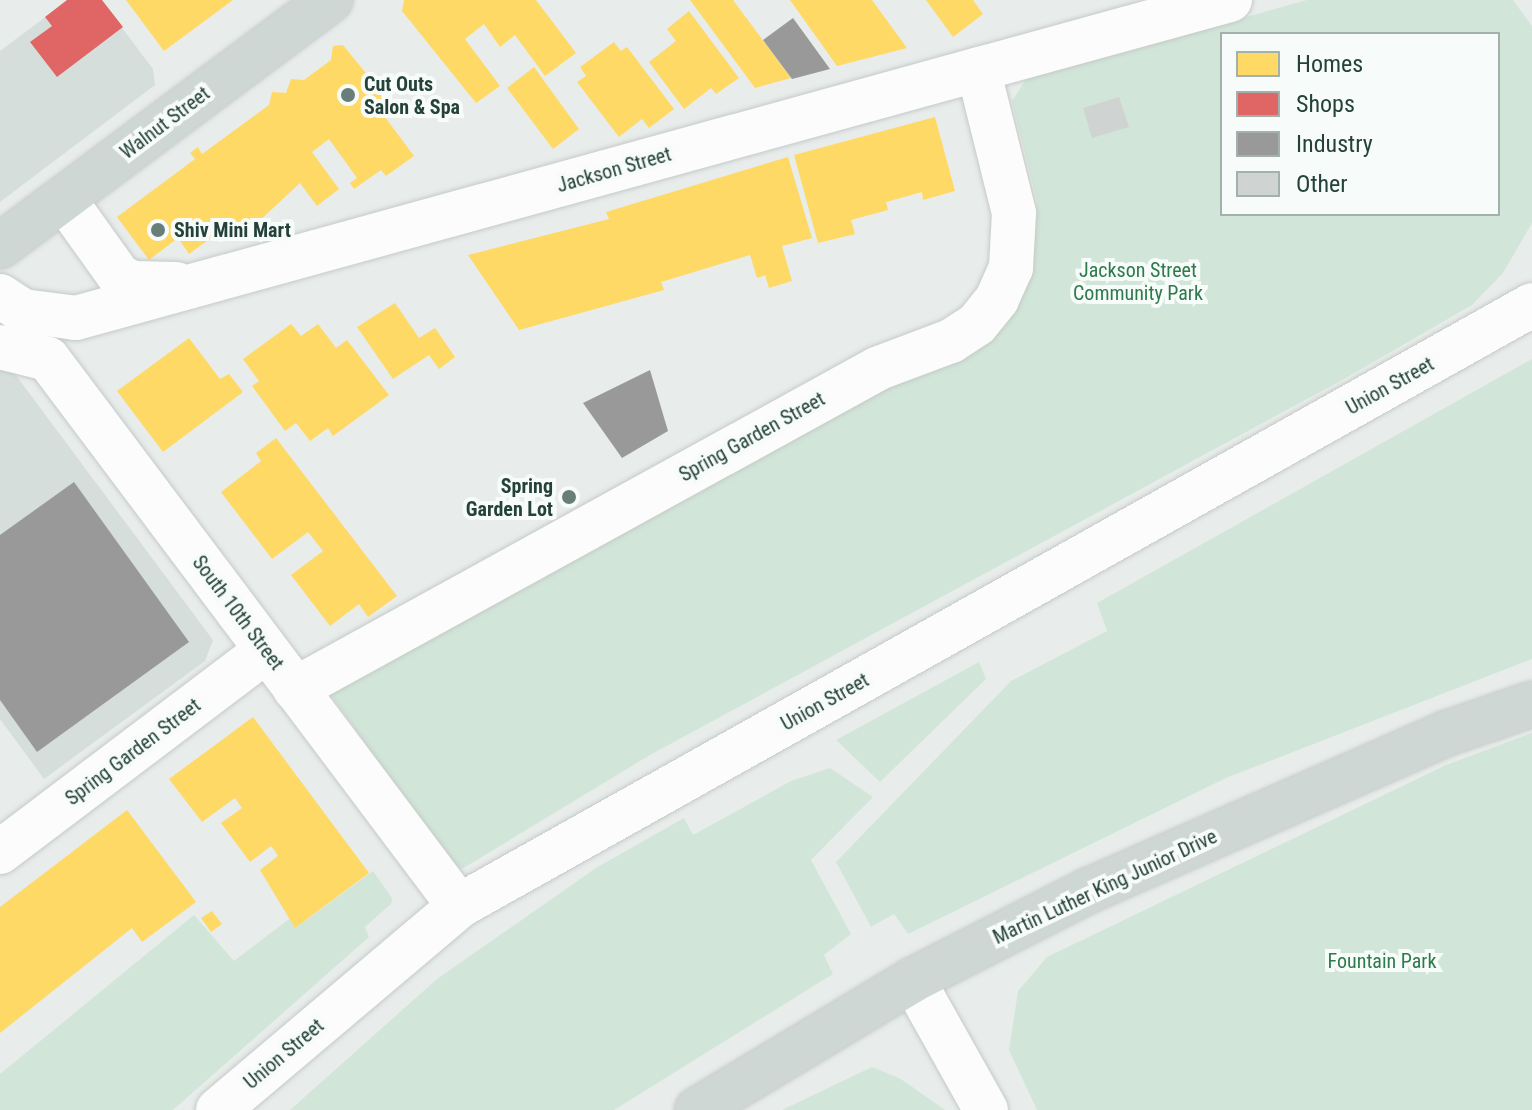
<!DOCTYPE html>
<html>
<head>
<meta charset="utf-8">
<style>
  body { margin:0 }
  #map { position:relative; width:1532px; height:1110px; overflow:hidden; background:#e8edeb; font-family:"Roboto Condensed",sans-serif }
  div>[style] { position:absolute }
  .built>* { inset:0; background:#d6dedb }
  .green>* { inset:0; background:#d1e6d8 }
  .homes>* { inset:0; background:#ffd966 }
  .shops>* { inset:0; background:#e06666 }
  .industry>* { inset:0; background:#999 }
  .building>* { inset:0; background:#cfd4d2 }
  .roads { filter:drop-shadow(0 0 2px #c5cac8) drop-shadow(0 0 2px #c5cac8) }
  .minor>* { height:44px; margin:-22px; padding:0 22px; transform-origin:22px; border-radius:22px; background:#fcfcfc }
  .major>* { height:44px; margin:-22px; padding:0 22px; transform-origin:22px; border-radius:22px; background:#cfd7d5 }
  .dots>* { width:22px; height:22px; translate:-50% -50%; box-sizing:border-box; border:4px solid #f7fbf9; border-radius:50% }
  span { translate:-50% -50%; white-space:nowrap; text-align:center; line-height:1.15; -webkit-text-stroke:8px #f7fbf9; paint-order:stroke }
  .poi-label { font-size:20px; color:#24423a; font-weight:700 }
  .left { translate:0 -50%; text-align:left }
  .right { translate:-100% -50%; text-align:right }
  .street-label { font-size:20px; color:#24423a }
  .park-label { font-size:20px; color:#2d7a4b }
  .legend { position:absolute; left:1220px; top:32px; width:280px; height:184px; box-sizing:border-box; background:#f7fbf9; border:2px solid #a3b1ad; margin:0; padding:10px 14px; list-style:none; font-size:24px; color:#24423a }
  .legend li { display:flex; align-items:center; gap:16px; height:40px }
  .legend b { width:40px; border:2px solid #a3b1ad }
</style>
</head>
<body>
<div id="map">
  <div class="built">
    <div style="clip-path:polygon(68px 0,101px 0,153px 69px,155px 85px,0 202px,0 51px)"></div>
    <div style="clip-path:polygon(0 364px,15px 374px,213px 640px,205px 661px,44px 779px,0 719px)"></div>
  </div>
  <div class="green">
    <div style="clip-path:polygon(evenodd,1307px 0,1513px 0,1532px 26px,1532px 223px,1503px 273px,1472px 305px,1344px 379px,650px 755px,462px 869px,449px 860px,328px 691px,888px 384px,964px 359px,1004px 327px,1031px 277px,1035px 241px,1037px 201px,1012px 101px,1027px 78px,1307px 0,1222px 34px,1498px 34px,1498px 214px,1222px 214px,1222px 34px)"></div>
    <div style="clip-path:polygon(1532px 359px,1532px 659px,1226px 778px,908px 934px,894px 914px,871px 927px,836px 862px,1011px 681px,1107px 631px,1097px 603px)"></div>
    <div style="clip-path:polygon(979px 662px,986px 679px,880px 782px,836px 740px)"></div>
    <div style="clip-path:polygon(1532px 733px,1532px 1110px,1037px 1110px,1009px 1050px,1018px 991px,1047px 957px,1446px 765px)"></div>
    <div style="clip-path:polygon(830px 768px,873px 797px,811px 860px,851px 934px,824px 955px,833px 974px,614px 1110px,290px 1110px,437px 979px,596px 868px,684px 818px,693px 835px,791px 781px)"></div>
    <div style="clip-path:polygon(373px 871px,392px 898px,391px 904px,365px 927px,369px 937px,173px 1110px,0 1110px,0 1074px,194px 915px,234px 961px,297px 913px,305px 921px)"></div>
    <div style="clip-path:polygon(872px 1067px,901px 1079px,945px 1110px,782px 1110px)"></div>
  </div>
  <div class="homes">
    <div style="clip-path:polygon(126px 0,233px 0,164px 51px)"></div>
    <div style="clip-path:polygon(404px 0,536px 0,576px 53px,545px 76px,515px 35px,500px 47px,484px 24px,465px 39px,500px 86px,476px 103px,402px 11px)"></div>
    <div style="clip-path:polygon(690px 0,733px 0,791px 78px,755px 88px)"></div>
    <div style="clip-path:polygon(790px 0,872px 0,907px 48px,837px 66px)"></div>
    <div style="clip-path:polygon(926px 0,973px 0,983px 14px,953px 37px)"></div>
    <div style="clip-path:polygon(689px 11px,739px 78px,716px 94px,711px 88px,684px 109px,649px 62px,676px 41px,667px 29px)"></div>
    <div style="clip-path:polygon(614px 42px,621px 51px,627px 47px,674px 109px,649px 128px,642px 119px,619px 137px,577px 82px,586px 76px,580px 67px)"></div>
    <div style="clip-path:polygon(343px 45px,386px 98px,376px 105px,414px 156px,386px 176px,381px 170px,354px 189px,350px 183px,357px 178px,329px 139px,312px 152px,339px 189px,317px 206px,300px 183px,257px 223px,253px 218px,238px 228px,233px 222px,189px 254px,178px 238px,149px 260px,117px 217px,195px 159px,190px 153px,198px 147px,202px 154px,269px 105px,272px 92px,286px 93px,291px 79px,304px 80px,331px 60px,333px 46px)"></div>
    <div style="clip-path:polygon(534px 67px,579px 129px,553px 149px,507px 88px)"></div>
    <div style="clip-path:polygon(935px 117px,955px 191px,923px 200px,922px 192px,886px 202px,888px 210px,851px 220px,855px 234px,818px 243px,794px 155px)"></div>
    <div style="clip-path:polygon(788px 157px,812px 238px,782px 246px,792px 281px,769px 288px,765px 275px,757px 278px,750px 255px,661px 282px,664px 290px,519px 330px,468px 255px,609px 219px,606px 212px)"></div>
    <div style="clip-path:polygon(395px 303px,419px 338px,435px 328px,455px 357px,439px 369px,429px 355px,393px 379px,357px 327px)"></div>
    <div style="clip-path:polygon(291px 324px,301px 336px,318px 324px,336px 348px,347px 340px,389px 395px,333px 436px,328px 428px,310px 441px,296px 423px,285px 431px,252px 386px,259px 381px,243px 359px)"></div>
    <div style="clip-path:polygon(189px 338px,220px 379px,229px 374px,243px 392px,163px 452px,117px 391px)"></div>
    <div style="clip-path:polygon(276px 438px,397px 596px,368px 617px,359px 604px,330px 626px,291px 575px,323px 551px,308px 532px,272px 559px,221px 492px,261px 461px,256px 453px)"></div>
    <div style="clip-path:polygon(253px 717px,369px 873px,295px 928px,260px 870px,278px 856px,275px 851px,271px 846px,250px 862px,221px 823px,242px 808px,235px 798px,202px 822px,169px 779px)"></div>
    <div style="clip-path:polygon(127px 810px,196px 902px,142px 942px,132px 928px,0 1033px,0 907px)"></div>
    <div style="clip-path:polygon(212px 911px,222px 924px,211px 932px,201px 918px)"></div>
  </div>
  <div class="shops">
    <div style="clip-path:polygon(67px 0,102px 0,123px 27px,57px 77px,30px 42px,52px 26px,45px 17px)"></div>
  </div>
  <div class="industry">
    <div style="clip-path:polygon(793px 18px,830px 69px,792px 79px,763px 40px)"></div>
    <div style="clip-path:polygon(650px 370px,668px 431px,622px 458px,583px 403px)"></div>
    <div style="clip-path:polygon(74px 482px,189px 642px,37px 752px,0 700px,0 535px)"></div>
  </div>
  <div class="building">
    <div style="clip-path:polygon(1119px 97px,1129px 127px,1092px 138px,1083px 108px)"></div>
  </div>
  <div class="roads">
    <div class="minor">
      <div style="left:64px;top:199px;width:95px;rotate:54.5deg"></div>
      <div style="left:119px;top:276px;width:16px;rotate:27deg"></div>
      <div style="left:133px;top:283px;width:43px;rotate:1.3deg"></div>
      <div style="left:0;top:296px;width:27px;rotate:33deg"></div>
      <div style="left:23px;top:311px;width:53px;rotate:7.5deg"></div>
      <div style="left:76px;top:318px;width:1197px;rotate:-15.41deg"></div>
      <div style="left:0;top:347px;width:49px;rotate:14deg"></div>
      <div style="left:48px;top:359px;width:684px;rotate:53.08deg"></div>
      <div style="left:295px;top:689px;width:666px;rotate:-28.8deg"></div>
      <div style="left:879px;top:368px;width:77px;rotate:-20.6deg"></div>
      <div style="left:951px;top:341px;width:31px;rotate:-33deg"></div>
      <div style="left:977px;top:324px;width:32px;rotate:-51deg"></div>
      <div style="left:997px;top:299px;width:34px;rotate:-66deg"></div>
      <div style="left:1011px;top:268px;width:55px;rotate:-86.9deg"></div>
      <div style="left:1014px;top:213px;width:148px;rotate:-104deg"></div>
      <div style="left:0;top:852px;width:333px;rotate:-37.1deg"></div>
      <div style="left:913px;top:980px;width:149px;rotate:60.7deg"></div>
      <div style="left:218px;top:1110px;width:316px;rotate:-40.2deg"></div>
      <div style="left:459px;top:906px;width:1230px;rotate:-29.25deg"></div>
    </div>
    <div class="major">
      <div style="left:0;top:246px;width:412px;rotate:-36.7deg"></div>
      <div style="left:697px;top:1110px;width:252px;rotate:-31deg"></div>
      <div style="left:913px;top:980px;width:199px;rotate:-27deg"></div>
      <div style="left:1090px;top:890px;width:388px;rotate:-23.7deg"></div>
      <div style="left:1445px;top:734px;width:92px;rotate:-19deg"></div>
    </div>
  </div>
  <div class="dots">
    <div style="left:348px;top:95px;background:#697e78"></div>
    <div style="left:158px;top:230px;background:#697e78"></div>
    <div style="left:569px;top:497px;background:#697e78"></div>
  </div>
  <div class="poi-label">
    <span class="left" style="left:364px;top:96px">Cut Outs<br>Salon &amp; Spa</span>
    <span class="left" style="left:174px;top:230px">Shiv Mini Mart</span>
    <span class="right" style="left:553px;top:498px">Spring<br>Garden Lot</span>
  </div>
  <div class="street-label">
    <span style="left:165px;top:123px;rotate:-37deg">Walnut Street</span>
    <span style="left:614px;top:170px;rotate:-16deg">Jackson Street</span>
    <span style="left:1390px;top:386px;rotate:-29deg">Union Street</span>
    <span style="left:752px;top:437px;rotate:-29deg">Spring Garden Street</span>
    <span style="left:238px;top:613px;rotate:53deg">South 10th Street</span>
    <span style="left:825px;top:702px;rotate:-29deg">Union Street</span>
    <span style="left:133px;top:752px;rotate:-37deg">Spring Garden Street</span>
    <span style="left:1105px;top:887px;rotate:-25deg">Martin Luther King Junior Drive</span>
    <span style="left:284px;top:1054px;rotate:-40deg">Union Street</span>
  </div>
  <div class="park-label">
    <span style="left:1138px;top:282px">Jackson Street<br>Community Park</span>
    <span style="left:1382px;top:961px">Fountain Park</span>
  </div>
  <ul class="legend">
  <li><b style="height:22px;background:#ffd966"></b>Homes</li>
  <li><b style="height:22px;background:#e06666"></b>Shops</li>
  <li><b style="height:22px;background:#999"></b>Industry</li>
  <li><b style="height:22px;background:#cfd4d2"></b>Other</li>
  </ul>
</div>
</body>
</html>
